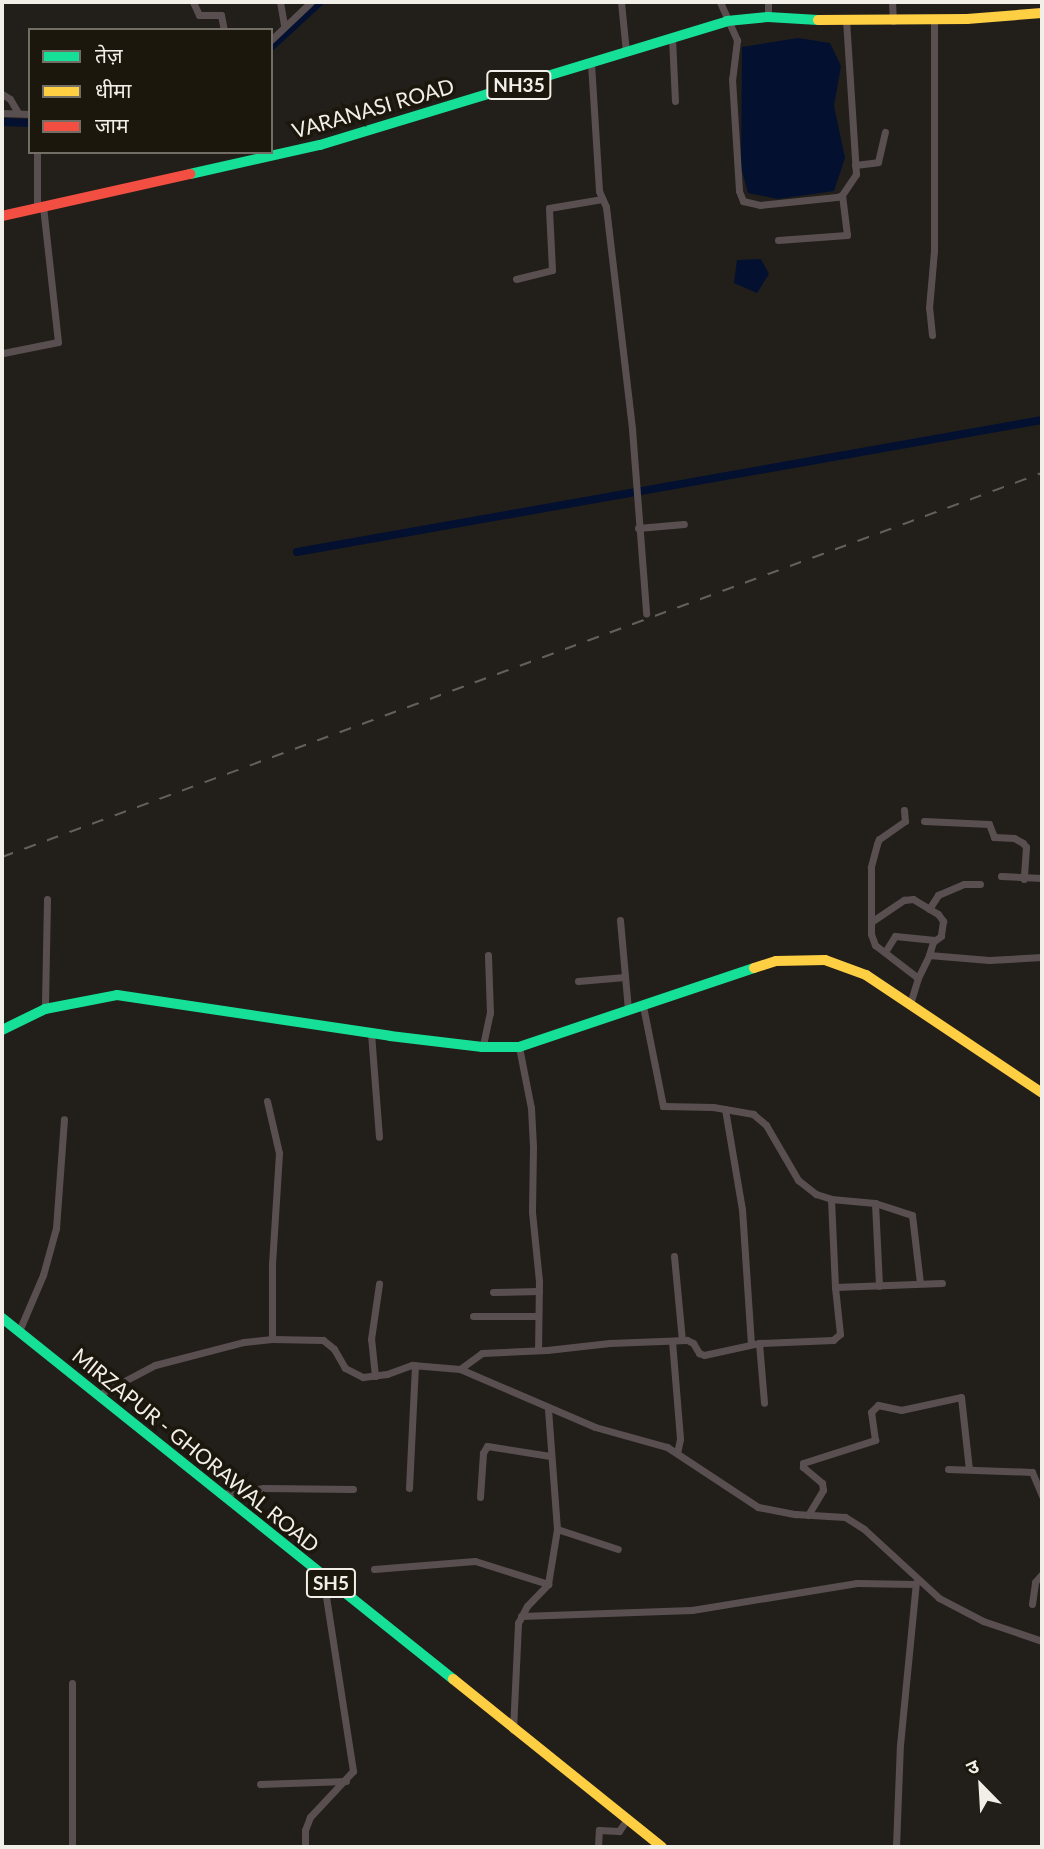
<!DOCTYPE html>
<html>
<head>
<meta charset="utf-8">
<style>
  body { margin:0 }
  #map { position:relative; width:1044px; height:1849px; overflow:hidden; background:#221f1a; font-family:Lato,"Noto Sans Devanagari",sans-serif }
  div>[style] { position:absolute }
  .water>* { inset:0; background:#031030 }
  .canal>* { height:8px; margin:-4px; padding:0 4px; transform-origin:4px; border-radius:4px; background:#031030 }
  .street>* { height:7px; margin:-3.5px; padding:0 3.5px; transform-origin:3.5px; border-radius:3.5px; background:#5a4f50 }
  .fast>* { height:10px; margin:-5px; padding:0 5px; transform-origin:5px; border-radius:5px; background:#16e098 }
  .slow>* { height:10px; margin:-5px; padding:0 5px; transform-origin:5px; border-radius:5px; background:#ffcf43 }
  .jam>* { height:10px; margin:-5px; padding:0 5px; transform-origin:5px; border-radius:5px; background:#f24e42 }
  .rail>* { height:2px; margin-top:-1px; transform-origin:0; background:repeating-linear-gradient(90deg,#645e5c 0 12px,transparent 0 24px) }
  span { translate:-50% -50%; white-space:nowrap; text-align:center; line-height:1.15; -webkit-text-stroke:7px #1c170d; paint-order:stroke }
  .shield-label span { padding:2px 5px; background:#1c170d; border:2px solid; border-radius:5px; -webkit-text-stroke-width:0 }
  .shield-label { font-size:19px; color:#f2efe8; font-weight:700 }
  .street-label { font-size:21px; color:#f2efe8 }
  .frame { position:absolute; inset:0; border:4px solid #f2efe8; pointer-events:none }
  .legend { position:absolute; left:28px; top:28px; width:245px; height:126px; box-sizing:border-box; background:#1c170d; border:2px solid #726d65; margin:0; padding:9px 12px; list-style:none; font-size:21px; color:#f2efe8 }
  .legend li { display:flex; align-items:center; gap:14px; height:35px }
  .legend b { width:35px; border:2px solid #726d65 }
  .north { position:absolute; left:946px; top:1751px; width:70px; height:70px; -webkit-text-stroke:5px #1c170d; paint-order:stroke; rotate:336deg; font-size:19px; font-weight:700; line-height:28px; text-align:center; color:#f2efe8 }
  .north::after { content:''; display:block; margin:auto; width:24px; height:32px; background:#f2efe8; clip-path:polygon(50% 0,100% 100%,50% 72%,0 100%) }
</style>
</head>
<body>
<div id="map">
  <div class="water">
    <div style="clip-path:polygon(798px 38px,830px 43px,841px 66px,834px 106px,845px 158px,834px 191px,778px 199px,748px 193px,741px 167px,742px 47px)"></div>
    <div style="clip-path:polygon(761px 259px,769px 274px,757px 293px,734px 283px,737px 260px)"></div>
  </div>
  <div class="canal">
    <div style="left:271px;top:47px;width:67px;rotate:-42.6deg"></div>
    <div style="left:2px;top:122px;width:28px;rotate:2deg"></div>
    <div style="left:297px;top:552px;width:757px;rotate:-10.05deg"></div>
  </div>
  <div class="street">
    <div style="left:193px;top:2px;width:14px;rotate:65deg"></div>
    <div style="left:199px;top:15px;width:22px"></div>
    <div style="left:221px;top:15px;width:15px;rotate:79deg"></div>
    <div style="left:280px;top:2px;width:23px;rotate:80deg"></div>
    <div style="left:621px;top:2px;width:50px;rotate:84.3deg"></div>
    <div style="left:720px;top:2px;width:42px;rotate:65.9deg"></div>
    <div style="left:737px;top:40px;width:39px;rotate:97deg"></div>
    <div style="left:732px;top:79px;width:112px;rotate:86.4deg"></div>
    <div style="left:739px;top:191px;width:11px;rotate:68deg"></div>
    <div style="left:743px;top:201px;width:17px;rotate:13deg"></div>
    <div style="left:760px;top:205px;width:77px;rotate:-5.9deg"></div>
    <div style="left:837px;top:197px;width:5px;rotate:-22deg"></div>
    <div style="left:842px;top:195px;width:25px;rotate:-56deg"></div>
    <div style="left:856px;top:174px;width:153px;rotate:-93.7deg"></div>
    <div style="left:768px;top:2px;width:15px;rotate:90deg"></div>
    <div style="left:892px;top:2px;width:19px;rotate:87deg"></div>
    <div style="left:672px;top:38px;width:63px;rotate:87.3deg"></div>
    <div style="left:271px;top:40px;width:55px;rotate:-43.5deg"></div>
    <div style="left:591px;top:63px;width:128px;rotate:86.4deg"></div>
    <div style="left:599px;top:191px;width:17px;rotate:66deg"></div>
    <div style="left:606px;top:207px;width:224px;rotate:83.3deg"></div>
    <div style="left:632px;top:429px;width:185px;rotate:85.6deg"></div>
    <div style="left:2px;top:94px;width:9px;rotate:32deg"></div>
    <div style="left:10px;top:99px;width:16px;rotate:60deg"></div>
    <div style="left:2px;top:113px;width:28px;rotate:2deg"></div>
    <div style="left:855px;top:165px;width:23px;rotate:-7deg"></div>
    <div style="left:878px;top:162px;width:31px;rotate:-77deg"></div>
    <div style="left:37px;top:208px;width:56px;rotate:-90deg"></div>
    <div style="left:778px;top:240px;width:69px;rotate:-4.1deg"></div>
    <div style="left:847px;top:235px;width:40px;rotate:-97.1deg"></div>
    <div style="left:516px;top:279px;width:37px;rotate:-14deg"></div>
    <div style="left:552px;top:270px;width:62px;rotate:-92.8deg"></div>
    <div style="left:549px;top:208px;width:54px;rotate:-9.6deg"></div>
    <div style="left:932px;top:335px;width:27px;rotate:-96deg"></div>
    <div style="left:929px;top:308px;width:57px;rotate:-85deg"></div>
    <div style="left:934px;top:251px;width:231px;rotate:-90deg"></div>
    <div style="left:3px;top:353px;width:56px;rotate:-11.3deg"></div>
    <div style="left:58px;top:342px;width:136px;rotate:-96.3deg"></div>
    <div style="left:638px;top:528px;width:46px;rotate:-5deg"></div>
    <div style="left:904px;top:810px;width:11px;rotate:85deg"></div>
    <div style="left:905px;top:821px;width:32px;rotate:145deg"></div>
    <div style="left:879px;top:839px;width:5px;rotate:112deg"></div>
    <div style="left:877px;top:844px;width:24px;rotate:105deg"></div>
    <div style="left:871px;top:867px;width:67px;rotate:90deg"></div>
    <div style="left:871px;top:934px;width:12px;rotate:70deg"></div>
    <div style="left:875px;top:945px;width:54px;rotate:37.5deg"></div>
    <div style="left:924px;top:821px;width:65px;rotate:2.6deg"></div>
    <div style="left:989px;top:824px;width:14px;rotate:69deg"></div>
    <div style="left:994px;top:837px;width:20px;rotate:3deg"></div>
    <div style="left:1014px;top:838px;width:10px;rotate:29deg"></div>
    <div style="left:1023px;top:843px;width:5px;rotate:53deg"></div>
    <div style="left:1026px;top:847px;width:32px;rotate:94deg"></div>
    <div style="left:1001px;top:876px;width:41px;rotate:2.8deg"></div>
    <div style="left:929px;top:909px;width:17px;rotate:-57deg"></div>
    <div style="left:938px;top:895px;width:28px;rotate:-23deg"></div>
    <div style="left:964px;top:884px;width:16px"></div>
    <div style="left:620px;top:920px;width:89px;rotate:84.9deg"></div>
    <div style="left:871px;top:922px;width:40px;rotate:-34deg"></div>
    <div style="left:904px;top:900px;width:9px;rotate:-6deg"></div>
    <div style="left:913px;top:899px;width:29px;rotate:31deg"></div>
    <div style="left:938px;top:914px;width:9px;rotate:54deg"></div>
    <div style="left:943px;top:921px;width:15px;rotate:98deg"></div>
    <div style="left:941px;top:936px;width:10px;rotate:143deg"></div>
    <div style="left:933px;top:942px;width:14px;rotate:107deg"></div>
    <div style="left:885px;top:952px;width:19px;rotate:-58deg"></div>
    <div style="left:895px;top:936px;width:40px;rotate:5.7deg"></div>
    <div style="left:578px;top:981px;width:47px;rotate:-4.9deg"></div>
    <div style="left:45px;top:1004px;width:105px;rotate:-88.9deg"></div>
    <div style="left:910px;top:1004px;width:27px;rotate:-73deg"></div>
    <div style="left:918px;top:978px;width:25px;rotate:-64deg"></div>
    <div style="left:929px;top:955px;width:60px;rotate:4.8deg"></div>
    <div style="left:989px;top:960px;width:53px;rotate:-3.2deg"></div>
    <div style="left:643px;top:1006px;width:102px;rotate:78.7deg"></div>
    <div style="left:663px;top:1106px;width:50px;rotate:1.1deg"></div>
    <div style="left:713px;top:1107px;width:41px;rotate:9.9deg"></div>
    <div style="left:753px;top:1114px;width:17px;rotate:40deg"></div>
    <div style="left:766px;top:1125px;width:64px;rotate:59.8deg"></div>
    <div style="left:798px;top:1180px;width:23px;rotate:38deg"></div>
    <div style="left:816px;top:1194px;width:16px;rotate:18deg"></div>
    <div style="left:831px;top:1199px;width:44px;rotate:5.2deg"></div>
    <div style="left:875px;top:1203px;width:39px;rotate:18deg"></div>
    <div style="left:912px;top:1215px;width:68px;rotate:83.3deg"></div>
    <div style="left:371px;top:1033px;width:104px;rotate:85.6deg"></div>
    <div style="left:483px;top:1045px;width:33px;rotate:-78deg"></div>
    <div style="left:490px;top:1013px;width:58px;rotate:-92deg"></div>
    <div style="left:519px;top:1047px;width:62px;rotate:78.9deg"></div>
    <div style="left:531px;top:1108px;width:39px;rotate:87deg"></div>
    <div style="left:533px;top:1147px;width:65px;rotate:90.9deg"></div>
    <div style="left:532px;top:1212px;width:69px;rotate:84.2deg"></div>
    <div style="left:539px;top:1281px;width:69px;rotate:90.8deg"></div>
    <div style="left:267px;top:1101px;width:53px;rotate:77deg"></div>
    <div style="left:279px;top:1153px;width:111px;rotate:93.6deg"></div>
    <div style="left:272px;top:1264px;width:75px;rotate:90deg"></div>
    <div style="left:725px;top:1109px;width:101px;rotate:80.4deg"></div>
    <div style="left:742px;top:1209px;width:135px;rotate:86.2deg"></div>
    <div style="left:831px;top:1199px;width:88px;rotate:87.4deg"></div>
    <div style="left:835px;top:1287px;width:107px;rotate:-2.1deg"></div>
    <div style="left:875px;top:1203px;width:83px;rotate:87.2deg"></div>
    <div style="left:674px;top:1256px;width:84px;rotate:84.6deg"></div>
    <div style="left:493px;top:1292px;width:46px;rotate:-1.2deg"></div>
    <div style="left:473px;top:1316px;width:65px"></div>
    <div style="left:19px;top:1331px;width:61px;rotate:-66.8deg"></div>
    <div style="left:43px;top:1275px;width:49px;rotate:-74.5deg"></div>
    <div style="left:56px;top:1228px;width:109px;rotate:-85.8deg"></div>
    <div style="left:672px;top:1341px;width:98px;rotate:85.3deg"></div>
    <div style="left:680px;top:1439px;width:14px;rotate:102deg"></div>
    <div style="left:759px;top:1343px;width:60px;rotate:85.2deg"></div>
    <div style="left:460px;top:1369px;width:27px;rotate:-36deg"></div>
    <div style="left:482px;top:1353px;width:65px;rotate:-2.6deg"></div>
    <div style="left:547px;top:1350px;width:63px;rotate:-6.3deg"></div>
    <div style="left:610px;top:1343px;width:77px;rotate:-2.2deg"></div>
    <div style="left:687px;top:1340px;width:7px;rotate:27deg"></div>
    <div style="left:693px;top:1343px;width:12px;rotate:59deg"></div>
    <div style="left:699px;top:1353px;width:5px;rotate:22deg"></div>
    <div style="left:704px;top:1355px;width:56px;rotate:-12.3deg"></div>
    <div style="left:759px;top:1343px;width:74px;rotate:-2.3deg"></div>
    <div style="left:833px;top:1340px;width:9px;rotate:-41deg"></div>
    <div style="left:840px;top:1334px;width:47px;rotate:-96.1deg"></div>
    <div style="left:375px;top:1376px;width:37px;rotate:-96deg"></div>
    <div style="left:371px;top:1339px;width:56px;rotate:-81.7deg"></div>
    <div style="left:98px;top:1395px;width:64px;rotate:-27.8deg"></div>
    <div style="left:155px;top:1365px;width:92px;rotate:-14.5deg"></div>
    <div style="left:244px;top:1342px;width:28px;rotate:-6deg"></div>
    <div style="left:272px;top:1339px;width:51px;rotate:1.1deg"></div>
    <div style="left:323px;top:1340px;width:14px;rotate:39deg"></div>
    <div style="left:334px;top:1349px;width:22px;rotate:60deg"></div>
    <div style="left:345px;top:1368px;width:20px;rotate:27deg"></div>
    <div style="left:363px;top:1377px;width:24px;rotate:-7deg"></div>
    <div style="left:387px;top:1374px;width:27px;rotate:-20deg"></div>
    <div style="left:412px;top:1365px;width:48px;rotate:4.8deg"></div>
    <div style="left:460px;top:1369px;width:147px;rotate:23.2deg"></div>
    <div style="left:595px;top:1427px;width:75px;rotate:15.5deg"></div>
    <div style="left:667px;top:1447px;width:109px;rotate:33.4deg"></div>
    <div style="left:758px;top:1507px;width:38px;rotate:11deg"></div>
    <div style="left:795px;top:1514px;width:50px;rotate:3.4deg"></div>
    <div style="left:845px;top:1517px;width:22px;rotate:32deg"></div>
    <div style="left:864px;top:1529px;width:102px;rotate:42.6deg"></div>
    <div style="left:939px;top:1598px;width:50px;rotate:27.6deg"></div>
    <div style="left:983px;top:1621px;width:62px;rotate:18.7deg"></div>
    <div style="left:948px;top:1469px;width:84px;rotate:2deg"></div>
    <div style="left:1032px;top:1472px;width:26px;rotate:67deg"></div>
    <div style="left:409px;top:1488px;width:123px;rotate:-87.2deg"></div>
    <div style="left:222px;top:1494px;width:42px;rotate:-8.1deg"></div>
    <div style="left:264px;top:1488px;width:89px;rotate:0.6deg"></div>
    <div style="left:480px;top:1497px;width:44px;rotate:-86.1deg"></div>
    <div style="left:483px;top:1453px;width:8px;rotate:-60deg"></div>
    <div style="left:487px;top:1446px;width:64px;rotate:9deg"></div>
    <div style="left:808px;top:1515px;width:29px;rotate:-59deg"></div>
    <div style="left:823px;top:1490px;width:7px;rotate:-98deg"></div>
    <div style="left:822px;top:1483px;width:25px;rotate:-140deg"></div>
    <div style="left:803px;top:1467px;width:4px;rotate:-90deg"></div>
    <div style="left:803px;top:1463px;width:76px;rotate:-17.7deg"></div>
    <div style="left:875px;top:1440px;width:28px;rotate:-98deg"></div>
    <div style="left:871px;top:1412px;width:10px;rotate:-45deg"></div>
    <div style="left:878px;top:1405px;width:24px;rotate:12deg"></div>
    <div style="left:901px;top:1410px;width:61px;rotate:-12.2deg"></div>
    <div style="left:961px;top:1397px;width:72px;rotate:83.7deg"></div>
    <div style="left:557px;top:1529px;width:64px;rotate:18.2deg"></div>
    <div style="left:374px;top:1569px;width:101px;rotate:-4.5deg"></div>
    <div style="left:475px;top:1561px;width:77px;rotate:17.5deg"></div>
    <div style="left:1032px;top:1604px;width:22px;rotate:-82deg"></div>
    <div style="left:1035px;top:1582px;width:11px;rotate:-49deg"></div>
    <div style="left:521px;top:1616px;width:171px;rotate:-2deg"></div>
    <div style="left:692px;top:1610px;width:167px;rotate:-9.3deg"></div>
    <div style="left:857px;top:1583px;width:58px;rotate:1deg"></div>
    <div style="left:513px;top:1730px;width:107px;rotate:-87.3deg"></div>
    <div style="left:518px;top:1623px;width:19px;rotate:-62deg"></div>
    <div style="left:527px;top:1606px;width:30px;rotate:-46deg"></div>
    <div style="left:548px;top:1584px;width:56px;rotate:-80.7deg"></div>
    <div style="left:557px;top:1529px;width:121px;rotate:-94.3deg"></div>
    <div style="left:260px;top:1784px;width:86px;rotate:-2deg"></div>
    <div style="left:72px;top:1847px;width:164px;rotate:-90deg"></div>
    <div style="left:305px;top:1847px;width:17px;rotate:-90deg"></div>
    <div style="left:305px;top:1830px;width:14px;rotate:-69deg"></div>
    <div style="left:310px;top:1817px;width:63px;rotate:-46.9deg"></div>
    <div style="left:353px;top:1771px;width:196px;rotate:-98.8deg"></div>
    <div style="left:598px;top:1847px;width:17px;rotate:-87deg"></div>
    <div style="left:599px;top:1830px;width:20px;rotate:3deg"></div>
    <div style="left:619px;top:1831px;width:14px;rotate:-56deg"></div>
    <div style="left:896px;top:1847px;width:102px;rotate:-87.8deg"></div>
    <div style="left:900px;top:1745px;width:163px;rotate:-84.4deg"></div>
  </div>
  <div class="fast">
    <div style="left:190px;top:174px;width:133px;rotate:-12.6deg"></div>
    <div style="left:320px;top:145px;width:425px;rotate:-16.9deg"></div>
    <div style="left:727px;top:21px;width:41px;rotate:-5.6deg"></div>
    <div style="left:768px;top:17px;width:50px;rotate:3.4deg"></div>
    <div style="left:2px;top:1030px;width:48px;rotate:-26deg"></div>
    <div style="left:45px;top:1009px;width:73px;rotate:-11deg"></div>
    <div style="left:117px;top:995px;width:276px;rotate:8.5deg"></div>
    <div style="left:390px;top:1036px;width:93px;rotate:6.8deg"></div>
    <div style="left:482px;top:1047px;width:37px"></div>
    <div style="left:519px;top:1047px;width:248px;rotate:-18.6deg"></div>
    <div style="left:2px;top:1318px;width:578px;rotate:38.68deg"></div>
  </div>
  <div class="slow">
    <div style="left:818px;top:20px;width:149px;rotate:-0.4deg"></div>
    <div style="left:967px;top:19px;width:75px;rotate:-4.6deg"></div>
    <div style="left:754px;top:968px;width:23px;rotate:-18deg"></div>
    <div style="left:776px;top:961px;width:49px;rotate:-1.2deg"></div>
    <div style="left:825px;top:960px;width:44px;rotate:20.1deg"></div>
    <div style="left:866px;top:975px;width:212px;rotate:33.8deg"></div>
    <div style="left:453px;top:1679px;width:268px;rotate:38.8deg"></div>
  </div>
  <div class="jam">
    <div style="left:2px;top:216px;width:193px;rotate:-12.6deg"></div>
  </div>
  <div class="rail">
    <div style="left:2px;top:857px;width:1109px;rotate:-20.27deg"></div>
  </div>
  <div class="shield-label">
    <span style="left:519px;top:85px">NH35</span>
    <span style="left:331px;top:1583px">SH5</span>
  </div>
  <div class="street-label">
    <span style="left:373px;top:108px;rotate:-16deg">VARANASI ROAD</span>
    <span style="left:196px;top:1450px;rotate:39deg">MIRZAPUR - GHORAWAL ROAD</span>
  </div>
  <div class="frame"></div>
  <ul class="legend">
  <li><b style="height:9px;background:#16e098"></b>तेज़</li>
  <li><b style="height:9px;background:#ffcf43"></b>धीमा</li>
  <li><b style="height:9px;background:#f24e42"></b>जाम</li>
  </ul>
  <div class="north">उ</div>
</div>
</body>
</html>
